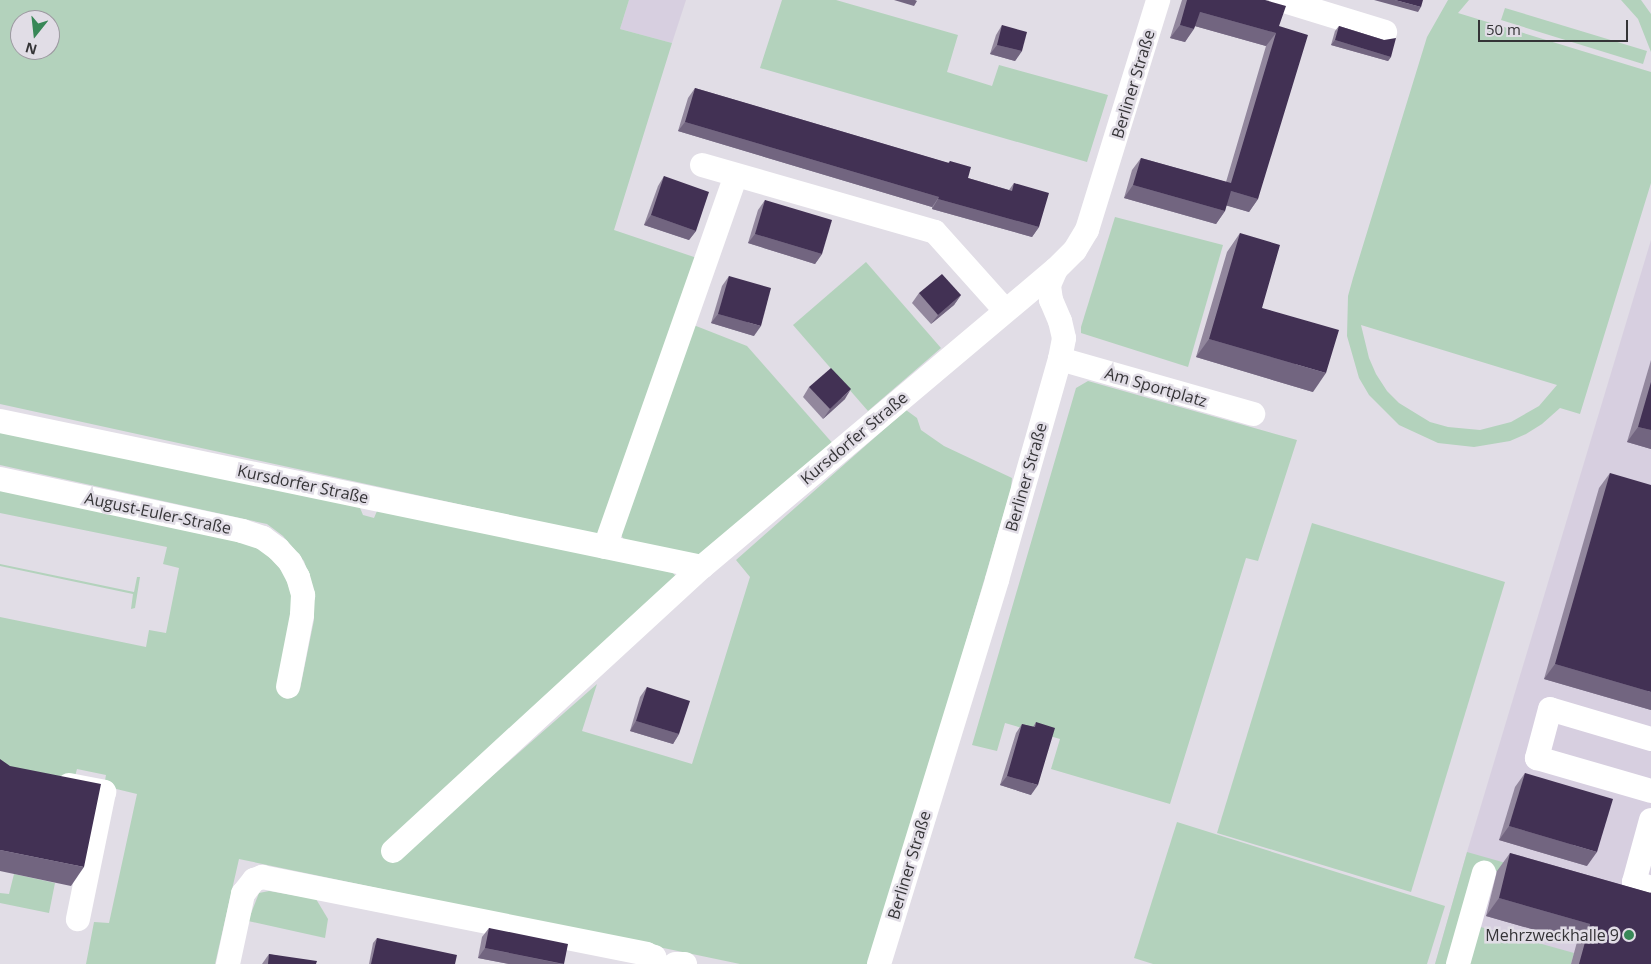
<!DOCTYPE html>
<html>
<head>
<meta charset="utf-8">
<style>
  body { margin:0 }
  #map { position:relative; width:1651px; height:964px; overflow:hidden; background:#e1dde6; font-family:"Open Sans",sans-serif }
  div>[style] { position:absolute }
  .built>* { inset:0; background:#d7cfe0 }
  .green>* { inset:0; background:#b3d2bc }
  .minor>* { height:24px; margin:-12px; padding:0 12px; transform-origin:12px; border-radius:12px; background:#fff }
  .wall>* { inset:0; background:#92879d }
  .shaded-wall>* { inset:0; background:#726580 }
  .building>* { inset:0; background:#423154 }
  .dots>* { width:14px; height:14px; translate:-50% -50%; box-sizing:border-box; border:2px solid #e1dde6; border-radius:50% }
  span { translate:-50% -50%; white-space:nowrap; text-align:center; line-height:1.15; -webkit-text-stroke:5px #e1dde6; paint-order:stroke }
  .street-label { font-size:16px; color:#353437 }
  .poi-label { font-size:16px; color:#353437 }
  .right { translate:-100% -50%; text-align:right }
  .north { position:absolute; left:10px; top:10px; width:50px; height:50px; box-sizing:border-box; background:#e1dde6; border:1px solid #9c99a0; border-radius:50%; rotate:196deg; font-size:14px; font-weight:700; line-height:20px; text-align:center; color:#353437 }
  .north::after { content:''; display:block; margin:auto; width:18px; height:22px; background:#388757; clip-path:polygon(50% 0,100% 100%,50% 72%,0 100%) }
  .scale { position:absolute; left:1478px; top:20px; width:150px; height:22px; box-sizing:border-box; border:2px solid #353437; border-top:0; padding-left:6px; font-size:15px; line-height:18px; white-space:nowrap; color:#353437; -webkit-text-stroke:4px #e1dde6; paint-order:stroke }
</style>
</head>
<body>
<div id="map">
  <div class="built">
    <div style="clip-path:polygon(629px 0,686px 0,672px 43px,620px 29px)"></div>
    <div style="clip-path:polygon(1651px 240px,1651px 964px,1435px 964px,1467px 852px)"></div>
  </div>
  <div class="green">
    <div style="clip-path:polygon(evenodd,0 0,629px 0,620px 29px,672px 43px,614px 230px,697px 258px,600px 535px,0 404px,0 0,20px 20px,50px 20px,50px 50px,20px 50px,20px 20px)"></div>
    <div style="clip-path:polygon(782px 0,836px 0,958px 35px,947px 72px,992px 86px,999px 65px,1108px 95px,1087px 162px,760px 68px)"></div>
    <div style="clip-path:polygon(evenodd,1448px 0,1469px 0,1458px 13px,1651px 72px,1651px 183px,1580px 414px,1560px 408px,1542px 424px,1526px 434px,1510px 441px,1474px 447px,1438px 443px,1399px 425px,1369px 395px,1359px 378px,1347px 336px,1348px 296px,1353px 278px,1427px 37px,1448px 0,1361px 325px,1557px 385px,1539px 406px,1511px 422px,1480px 430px,1448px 427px,1430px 422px,1399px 403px,1387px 391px,1376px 374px,1369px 358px,1361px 325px)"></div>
    <div style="clip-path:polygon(1621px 0,1641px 0,1651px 14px,1651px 52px,1638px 19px)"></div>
    <div style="clip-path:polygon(1505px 8px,1647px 51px,1643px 64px,1501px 20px)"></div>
    <div style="clip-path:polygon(1115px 217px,1223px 245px,1188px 367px,1081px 333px,1081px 327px)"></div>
    <div style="clip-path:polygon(866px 262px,941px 348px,868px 411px,793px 325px)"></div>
    <div style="clip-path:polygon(691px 324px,747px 346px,835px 446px,708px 555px,693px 557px,624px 540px,620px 533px)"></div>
    <div style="clip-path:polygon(1088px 381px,1297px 440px,1258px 561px,1246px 558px,1170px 804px,1051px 769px,1060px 739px,1005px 723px,997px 751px,972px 745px,1076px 388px)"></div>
    <div style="clip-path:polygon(906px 410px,917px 418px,921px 430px,944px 446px,1012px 478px,1011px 489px,871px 964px,740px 964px,239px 859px,215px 964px,86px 964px,94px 922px,109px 923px,137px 794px,104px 786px,106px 775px,77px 769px,74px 780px,0 765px,0 617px,146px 647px,149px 630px,166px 633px,179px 568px,163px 564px,167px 547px,0 513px,0 490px,253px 545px,265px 552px,285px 574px,291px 594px,300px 689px,314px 620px,314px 592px,304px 561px,283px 536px,267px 524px,0 465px,0 427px,358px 503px,363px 515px,374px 518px,380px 504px,672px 572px,681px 582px,400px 857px,597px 684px,582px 731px,692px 764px,750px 577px,736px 560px)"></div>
    <div style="clip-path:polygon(1312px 523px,1505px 582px,1411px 892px,1217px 833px)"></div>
    <div style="clip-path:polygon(0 564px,134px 592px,137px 577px,140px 577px,135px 608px,131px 609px,133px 594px,0 566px)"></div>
    <div style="clip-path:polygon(1177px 822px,1445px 906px,1427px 964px,1153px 964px,1134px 958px)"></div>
    <div style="clip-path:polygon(1467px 852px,1618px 895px,1615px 905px,1479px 866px,1452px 964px,1435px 964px)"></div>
    <div style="clip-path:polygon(14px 874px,55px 883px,49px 913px,0 903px,0 893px,9px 894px)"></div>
    <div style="clip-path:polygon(269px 891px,316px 899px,328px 919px,325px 938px,248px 921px,259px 893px)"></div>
    <div style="clip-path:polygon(1477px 926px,1574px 953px,1571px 964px,1464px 964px)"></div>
  </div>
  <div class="minor">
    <div style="left:1281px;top:0;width:109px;rotate:17.1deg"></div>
    <div style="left:702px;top:165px;width:242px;rotate:16deg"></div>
    <div style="left:935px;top:232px;width:105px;rotate:48.1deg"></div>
    <div style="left:1060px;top:359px;width:201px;rotate:15.9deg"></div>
    <div style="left:0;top:421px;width:717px;rotate:11.75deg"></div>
    <div style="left:0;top:479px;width:248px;rotate:12.1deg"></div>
    <div style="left:242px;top:531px;width:22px;rotate:18deg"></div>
    <div style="left:263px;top:538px;width:19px;rotate:36deg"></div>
    <div style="left:278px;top:549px;width:18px;rotate:47deg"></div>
    <div style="left:290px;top:562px;width:17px;rotate:62deg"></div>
    <div style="left:298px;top:577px;width:19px;rotate:74deg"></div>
    <div style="left:303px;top:595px;width:20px;rotate:93deg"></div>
    <div style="left:302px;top:615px;width:73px;rotate:101deg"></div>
    <div style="left:605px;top:547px;width:394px;rotate:-70.6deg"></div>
    <div style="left:1651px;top:739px;width:105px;rotate:-163.5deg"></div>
    <div style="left:1550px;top:709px;width:51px;rotate:104.9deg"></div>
    <div style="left:1537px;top:758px;width:119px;rotate:16.1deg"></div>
    <div style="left:69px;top:785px;width:36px;rotate:11deg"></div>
    <div style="left:104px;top:792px;width:130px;rotate:101.6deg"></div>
    <div style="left:1651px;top:820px;width:64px;rotate:105.3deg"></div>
    <div style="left:1634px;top:882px;width:18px;rotate:19deg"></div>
    <div style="left:393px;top:851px;width:420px;rotate:-42.6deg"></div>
    <div style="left:702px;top:567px;width:463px;rotate:-40.1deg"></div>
    <div style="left:228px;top:964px;width:72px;rotate:-77.9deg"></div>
    <div style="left:243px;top:894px;width:18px;rotate:-52deg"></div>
    <div style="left:254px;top:880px;width:9px;rotate:-21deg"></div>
    <div style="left:262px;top:877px;width:392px;rotate:11.3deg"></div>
    <div style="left:646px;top:954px;width:9px;rotate:21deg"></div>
    <div style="left:654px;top:957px;width:8px;rotate:67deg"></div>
    <div style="left:675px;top:964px;width:10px"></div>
    <div style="left:879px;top:964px;width:402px;rotate:-72.9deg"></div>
    <div style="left:997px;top:580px;width:230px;rotate:-74.1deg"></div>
    <div style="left:1060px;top:359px;width:21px;rotate:-79deg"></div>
    <div style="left:1064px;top:338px;width:17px;rotate:-103deg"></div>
    <div style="left:1060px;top:321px;width:23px;rotate:-113deg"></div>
    <div style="left:1051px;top:300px;width:15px;rotate:-98deg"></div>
    <div style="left:1049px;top:285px;width:17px;rotate:-66deg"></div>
    <div style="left:1056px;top:269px;width:27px;rotate:-45deg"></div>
    <div style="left:1075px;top:250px;width:23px;rotate:-59deg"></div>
    <div style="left:1087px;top:230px;width:241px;rotate:-72.8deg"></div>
    <div style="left:1458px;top:964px;width:95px;rotate:-74.1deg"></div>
  </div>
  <div class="wall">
    <div style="clip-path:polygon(1182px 0,1265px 0,1279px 26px,1258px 199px,1249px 212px,1226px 205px,1225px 211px,1216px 224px,1124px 198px,1132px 170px,1141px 158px,1226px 182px,1266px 46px,1195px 26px,1185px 42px,1170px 38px)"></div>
    <div style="clip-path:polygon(1002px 25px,1022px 51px,1015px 61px,990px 54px,996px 35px)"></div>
    <div style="clip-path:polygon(1339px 26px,1384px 40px,1391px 57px,1388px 61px,1331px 45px,1335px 31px)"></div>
    <div style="clip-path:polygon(695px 88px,948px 163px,950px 161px,968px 178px,1009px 190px,1014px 183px,1039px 227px,1032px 237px,932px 209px,932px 207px,678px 131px,688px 98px)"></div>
    <div style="clip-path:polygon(664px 176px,696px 231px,689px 240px,644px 225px,658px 186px)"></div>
    <div style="clip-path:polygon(765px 200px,822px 254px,815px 264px,748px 243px,758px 210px)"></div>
    <div style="clip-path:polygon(1240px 233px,1262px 308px,1313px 392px,1196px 357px,1227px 252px)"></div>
    <div style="clip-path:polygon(729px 276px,754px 336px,711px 323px,722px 286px)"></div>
    <div style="clip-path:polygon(919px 293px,961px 295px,954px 305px,931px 324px,912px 303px)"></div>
    <div style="clip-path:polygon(1651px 360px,1651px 449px,1627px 442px)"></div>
    <div style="clip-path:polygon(809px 387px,845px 399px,823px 419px,803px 397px)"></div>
    <div style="clip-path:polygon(1610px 473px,1651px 710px,1544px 679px,1599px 488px)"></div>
    <div style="clip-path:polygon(647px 687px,679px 734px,673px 744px,630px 731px,640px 697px)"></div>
    <div style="clip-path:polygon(1036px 722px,1031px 795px,1000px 785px,1016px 733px,1022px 724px,1033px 727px)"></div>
    <div style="clip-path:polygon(1525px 773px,1587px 866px,1499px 840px,1515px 787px)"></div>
    <div style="clip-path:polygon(1510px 853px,1650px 893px,1651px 892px,1651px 964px,1571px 964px,1577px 942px,1486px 916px,1497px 871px)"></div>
    <div style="clip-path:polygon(489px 928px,564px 964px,509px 964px,478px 958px,482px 937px)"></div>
    <div style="clip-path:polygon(377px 938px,455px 964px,369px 964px,373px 943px)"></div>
    <div style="clip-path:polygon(269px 954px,316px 964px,262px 964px)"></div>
  </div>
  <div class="shaded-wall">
    <div style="clip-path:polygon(894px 0,915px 0,917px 1px,914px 6px)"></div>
    <div style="clip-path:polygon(1374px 0,1395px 0,1421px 7px,1418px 12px)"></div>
    <div style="clip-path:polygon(1200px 12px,1276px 33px,1266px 46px,1191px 25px)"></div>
    <div style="clip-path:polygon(1180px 25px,1194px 29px,1185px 42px,1170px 38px)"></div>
    <div style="clip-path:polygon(1335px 40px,1391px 57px,1388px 61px,1331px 45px)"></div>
    <div style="clip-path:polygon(997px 45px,1022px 51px,1015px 61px,990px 54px)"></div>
    <div style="clip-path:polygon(685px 122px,939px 197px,932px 207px,678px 131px)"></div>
    <div style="clip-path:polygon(1133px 185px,1225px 211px,1216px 224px,1124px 198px)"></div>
    <div style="clip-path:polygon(1231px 191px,1258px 199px,1249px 212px,1221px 204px)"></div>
    <div style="clip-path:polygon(938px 199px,1039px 227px,1032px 237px,932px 209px)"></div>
    <div style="clip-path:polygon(651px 215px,696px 231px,689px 240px,644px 225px)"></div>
    <div style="clip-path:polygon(755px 234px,822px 254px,815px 264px,748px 243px)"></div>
    <div style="clip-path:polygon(961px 295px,954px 305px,931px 324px,938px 315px)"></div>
    <div style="clip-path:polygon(718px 314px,761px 326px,754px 336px,711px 323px)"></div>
    <div style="clip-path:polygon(1209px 339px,1326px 373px,1313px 392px,1196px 357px)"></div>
    <div style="clip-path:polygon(851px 389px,845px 399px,823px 419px,830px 409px)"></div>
    <div style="clip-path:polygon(1638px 427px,1651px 430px,1651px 449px,1627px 442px)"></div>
    <div style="clip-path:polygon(1555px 664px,1651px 692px,1651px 710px,1544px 679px)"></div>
    <div style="clip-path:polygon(636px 721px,679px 734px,673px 744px,630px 731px)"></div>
    <div style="clip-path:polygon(1007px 776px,1038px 785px,1031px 795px,1000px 785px)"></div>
    <div style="clip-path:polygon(1509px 826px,1597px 852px,1587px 866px,1499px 840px)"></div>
    <div style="clip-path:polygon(0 850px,84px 867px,71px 886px,0 871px)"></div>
    <div style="clip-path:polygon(1499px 898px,1590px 924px,1577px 942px,1486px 916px)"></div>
    <div style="clip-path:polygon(485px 948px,562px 964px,509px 964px,478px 958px)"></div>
  </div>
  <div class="building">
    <div style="clip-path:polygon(1187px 0,1265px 0,1286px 6px,1279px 26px,1308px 35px,1258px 199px,1231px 191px,1225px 211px,1133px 185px,1141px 158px,1231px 183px,1276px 33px,1200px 12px,1194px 29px,1180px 25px)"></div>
    <div style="clip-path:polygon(1395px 0,1423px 0,1421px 7px)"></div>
    <div style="clip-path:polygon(1002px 25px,1027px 32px,1022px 51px,997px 45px)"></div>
    <div style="clip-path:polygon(1339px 26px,1384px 40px,1396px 38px,1391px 57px,1335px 40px)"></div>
    <div style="clip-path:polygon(695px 88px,949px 163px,950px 161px,971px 167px,968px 178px,1012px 191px,1014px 183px,1049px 193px,1039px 227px,938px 199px,939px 197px,685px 122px)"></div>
    <div style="clip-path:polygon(664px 176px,709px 192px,696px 231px,651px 215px)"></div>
    <div style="clip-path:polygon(765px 200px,832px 220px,822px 254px,755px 234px)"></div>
    <div style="clip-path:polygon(1240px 233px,1280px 245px,1262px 308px,1339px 330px,1326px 373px,1209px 339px)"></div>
    <div style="clip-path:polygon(942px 274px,961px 295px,938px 315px,919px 293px)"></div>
    <div style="clip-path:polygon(729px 276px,771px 288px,761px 326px,718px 314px)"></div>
    <div style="clip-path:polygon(831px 368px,851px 389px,830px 409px,809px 387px)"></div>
    <div style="clip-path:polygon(1651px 382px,1651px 430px,1638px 427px)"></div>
    <div style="clip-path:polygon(1610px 473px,1651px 485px,1651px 692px,1555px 664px)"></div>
    <div style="clip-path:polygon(647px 687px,690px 701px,679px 734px,636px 721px)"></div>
    <div style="clip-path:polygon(1036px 722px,1055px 728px,1038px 785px,1007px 776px,1022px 724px,1035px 727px)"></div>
    <div style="clip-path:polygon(0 759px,10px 766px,101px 784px,84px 867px,0 850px)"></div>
    <div style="clip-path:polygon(1525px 773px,1613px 799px,1597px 852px,1509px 826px)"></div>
    <div style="clip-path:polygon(1510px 853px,1651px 893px,1651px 964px,1579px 964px,1590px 924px,1499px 898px)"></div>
    <div style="clip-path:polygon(489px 928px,568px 944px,564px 964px,485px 948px)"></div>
    <div style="clip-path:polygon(377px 938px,457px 955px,455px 964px,371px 964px)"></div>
    <div style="clip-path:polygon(269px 954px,317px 961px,316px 964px,268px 964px)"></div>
  </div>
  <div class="dots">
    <div style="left:1629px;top:935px;background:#388757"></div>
  </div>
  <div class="street-label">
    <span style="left:1133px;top:84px;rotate:-73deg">Berliner Straße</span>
    <span style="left:1156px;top:387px;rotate:16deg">Am Sportplatz</span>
    <span style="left:854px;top:438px;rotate:-40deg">Kursdorfer Straße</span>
    <span style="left:1026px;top:477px;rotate:-74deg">Berliner Straße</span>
    <span style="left:303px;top:484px;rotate:12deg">Kursdorfer Straße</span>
    <span style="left:158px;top:513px;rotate:12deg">August-Euler-Straße</span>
    <span style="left:909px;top:865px;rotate:-73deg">Berliner Straße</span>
  </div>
  <div class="poi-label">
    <span class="right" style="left:1619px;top:935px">Mehrzweckhalle 9</span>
  </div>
  <div class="north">N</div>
  <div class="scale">50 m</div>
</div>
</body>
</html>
